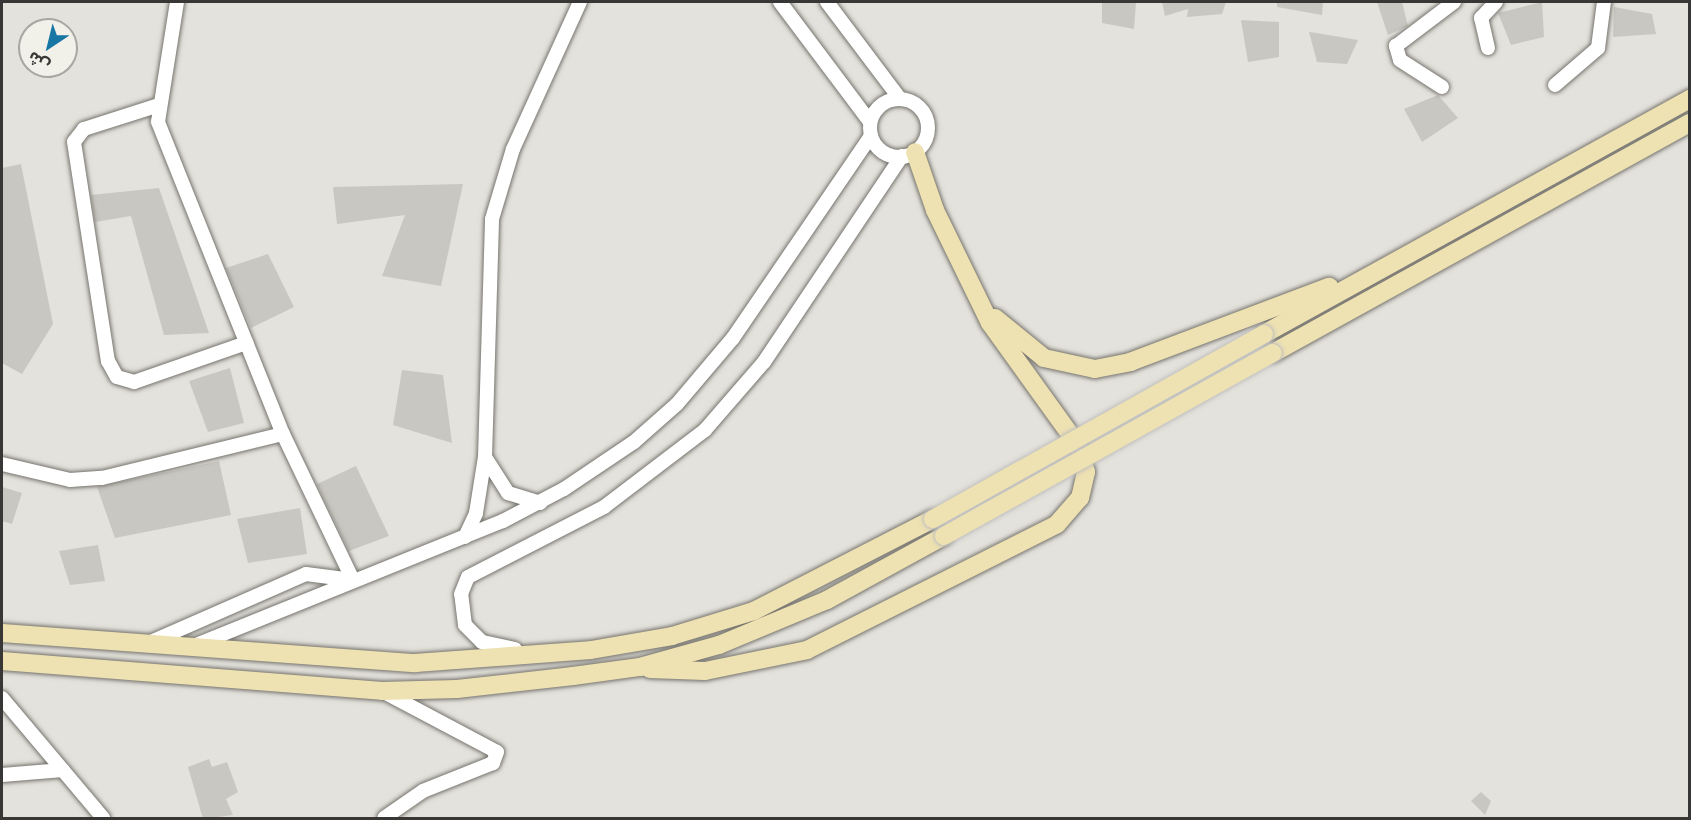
<!DOCTYPE html>
<html>
<head>
<meta charset="utf-8">
<style>
  body { margin:0 }
  #map { position:relative; width:1691px; height:820px; overflow:hidden; background:#e4e2dc; font-family:Arial,"Noto Sans Arabic",sans-serif }
  div>[style] { position:absolute }
  .building>* { inset:0; background:#c9c7c1 }
  .roads { filter:drop-shadow(0 0 2px #76746e) drop-shadow(0 0 2px #76746e) }
  .minor>* { height:14px; margin:-7px; padding:0 7px; transform-origin:7px; border-radius:7px; background:#fff }
  .minor>.ring { margin:-7px; padding:0; box-sizing:content-box; background:none; border:14px solid #fff; border-radius:50% }
  .major>* { height:18px; margin:-9px; padding:0 9px; transform-origin:9px; border-radius:9px; background:#efe2b2 }
  .bridges { filter:drop-shadow(0 0 2px #bfbfbe) drop-shadow(0 0 2px #bfbfbe) }
  .major-bridge>* { height:18px; margin:-9px; padding:0 9px; transform-origin:9px; border-radius:9px; background:#efe2b2 }
  span { translate:-50% -50%; white-space:nowrap; text-align:center; line-height:1.15; -webkit-text-stroke:4.5px #f1f0e9; paint-order:stroke }
  .frame { position:absolute; inset:0; border:3px solid #383735; pointer-events:none }
  .north { position:absolute; left:18px; top:18px; width:60px; height:60px; box-sizing:border-box; background:#f1f0e9; border:2px solid #a7a6a1; border-radius:50%; rotate:215deg; font-size:16px; font-weight:700; line-height:24px; text-align:center; color:#383735 }
  .north::after { content:''; display:block; margin:auto; width:21px; height:27px; background:#1776a3; clip-path:polygon(50% 0,100% 100%,50% 72%,0 100%) }
</style>
</head>
<body>
<div id="map">
  <div class="building">
    <div style="clip-path:polygon(1102px 2px,1136px 2px,1134px 29px,1102px 23px)"></div>
    <div style="clip-path:polygon(1162px 2px,1226px 2px,1222px 14px,1187px 17px,1188px 9px,1165px 16px)"></div>
    <div style="clip-path:polygon(1277px 2px,1323px 2px,1322px 15px,1277px 7px)"></div>
    <div style="clip-path:polygon(1377px 2px,1402px 2px,1408px 26px,1388px 35px)"></div>
    <div style="clip-path:polygon(1542px 2px,1544px 37px,1511px 45px,1498px 13px)"></div>
    <div style="clip-path:polygon(1614px 7px,1652px 14px,1656px 34px,1613px 37px)"></div>
    <div style="clip-path:polygon(1241px 20px,1279px 22px,1279px 57px,1248px 62px)"></div>
    <div style="clip-path:polygon(1309px 32px,1316px 33px,1358px 40px,1347px 64px,1317px 62px)"></div>
    <div style="clip-path:polygon(1438px 95px,1458px 118px,1422px 142px,1404px 109px)"></div>
    <div style="clip-path:polygon(21px 164px,53px 324px,22px 374px,2px 363px,2px 168px)"></div>
    <div style="clip-path:polygon(463px 184px,441px 286px,382px 276px,405px 215px,337px 224px,333px 187px)"></div>
    <div style="clip-path:polygon(159px 188px,209px 333px,164px 335px,131px 216px,95px 222px,91px 195px)"></div>
    <div style="clip-path:polygon(268px 254px,294px 307px,251px 328px,226px 268px)"></div>
    <div style="clip-path:polygon(230px 368px,244px 423px,208px 432px,189px 381px)"></div>
    <div style="clip-path:polygon(402px 370px,443px 375px,452px 443px,393px 425px)"></div>
    <div style="clip-path:polygon(219px 461px,231px 515px,115px 538px,97px 487px)"></div>
    <div style="clip-path:polygon(356px 466px,389px 536px,349px 551px,317px 484px)"></div>
    <div style="clip-path:polygon(2px 487px,22px 493px,12px 524px,2px 521px)"></div>
    <div style="clip-path:polygon(300px 508px,307px 554px,248px 563px,237px 519px)"></div>
    <div style="clip-path:polygon(98px 545px,105px 581px,70px 585px,59px 551px)"></div>
    <div style="clip-path:polygon(209px 759px,212px 767px,227px 762px,238px 792px,226px 799px,233px 815px,203px 819px,188px 767px)"></div>
    <div style="clip-path:polygon(1481px 792px,1491px 801px,1485px 815px,1471px 801px)"></div>
  </div>
  <div class="roads">
    <div class="minor">
      <div style="left:177px;top:2px;width:121px;rotate:99deg"></div>
      <div style="left:158px;top:122px;width:336px;rotate:68.2deg"></div>
      <div style="left:283px;top:434px;width:162px;rotate:64.4deg"></div>
      <div style="left:780px;top:2px;width:150px;rotate:53.1deg"></div>
      <div style="left:827px;top:2px;width:121px;rotate:53deg"></div>
      <div style="left:1488px;top:48px;width:31px;rotate:-103deg"></div>
      <div style="left:1481px;top:18px;width:22px;rotate:-47deg"></div>
      <div style="left:1555px;top:85px;width:57px;rotate:-40.7deg"></div>
      <div style="left:1598px;top:48px;width:46px;rotate:-82.6deg"></div>
      <div style="left:1442px;top:87px;width:50px;rotate:-147.3deg"></div>
      <div style="left:1400px;top:60px;width:15px;rotate:-106deg"></div>
      <div style="left:1396px;top:46px;width:73px;rotate:-37.2deg"></div>
      <div class="ring" style="left:870px;top:99px;width:44px;height:44px"></div>
      <div style="left:156px;top:106px;width:76px;rotate:162.3deg"></div>
      <div style="left:84px;top:129px;width:16px;rotate:128deg"></div>
      <div style="left:74px;top:142px;width:222px;rotate:81.2deg"></div>
      <div style="left:108px;top:361px;width:18px;rotate:61deg"></div>
      <div style="left:117px;top:377px;width:18px;rotate:16deg"></div>
      <div style="left:134px;top:382px;width:119px;rotate:-19.2deg"></div>
      <div style="left:485px;top:457px;width:43px;rotate:57.4deg"></div>
      <div style="left:508px;top:493px;width:34px;rotate:17deg"></div>
      <div style="left:2px;top:464px;width:70px;rotate:13.2deg"></div>
      <div style="left:70px;top:480px;width:32px;rotate:-4deg"></div>
      <div style="left:102px;top:478px;width:186px;rotate:-13.7deg"></div>
      <div style="left:465px;top:537px;width:26px;rotate:-65deg"></div>
      <div style="left:476px;top:513px;width:57px;rotate:-80.9deg"></div>
      <div style="left:485px;top:457px;width:238px;rotate:-88.3deg"></div>
      <div style="left:492px;top:219px;width:73px;rotate:-73.3deg"></div>
      <div style="left:513px;top:149px;width:162px;rotate:-65.5deg"></div>
      <div style="left:151px;top:642px;width:169px;rotate:-23.7deg"></div>
      <div style="left:306px;top:574px;width:47px;rotate:7.3deg"></div>
      <div style="left:196px;top:645px;width:331px;rotate:-22deg"></div>
      <div style="left:503px;top:521px;width:69px;rotate:-27.7deg"></div>
      <div style="left:564px;top:489px;width:84px;rotate:-33.9deg"></div>
      <div style="left:634px;top:442px;width:57px;rotate:-41.5deg"></div>
      <div style="left:677px;top:404px;width:87px;rotate:-49.7deg"></div>
      <div style="left:733px;top:338px;width:245px;rotate:-55.7deg"></div>
      <div style="left:515px;top:649px;width:34px;rotate:-168deg"></div>
      <div style="left:482px;top:642px;width:24px;rotate:-135deg"></div>
      <div style="left:465px;top:625px;width:31px;rotate:-97deg"></div>
      <div style="left:461px;top:594px;width:18px;rotate:-68deg"></div>
      <div style="left:468px;top:577px;width:153px;rotate:-27.2deg"></div>
      <div style="left:604px;top:507px;width:127px;rotate:-37.3deg"></div>
      <div style="left:705px;top:430px;width:90px;rotate:-49.1deg"></div>
      <div style="left:764px;top:362px;width:248px;rotate:-56.2deg"></div>
      <div style="left:382px;top:691px;width:130px;rotate:27.9deg"></div>
      <div style="left:497px;top:752px;width:12px;rotate:110deg"></div>
      <div style="left:493px;top:763px;width:75px;rotate:158.2deg"></div>
      <div style="left:423px;top:791px;width:47px;rotate:145.3deg"></div>
      <div style="left:2px;top:698px;width:157px;rotate:49.9deg"></div>
      <div style="left:2px;top:775px;width:61px;rotate:-4.7deg"></div>
    </div>
    <div class="major">
      <div style="left:995px;top:318px;width:63px;rotate:39.2deg"></div>
      <div style="left:1044px;top:358px;width:52px;rotate:12.2deg"></div>
      <div style="left:1095px;top:369px;width:36px;rotate:-11deg"></div>
      <div style="left:1130px;top:362px;width:213px;rotate:-20.7deg"></div>
      <div style="left:1264px;top:334px;width:487px;rotate:-28.9deg"></div>
      <div style="left:1273px;top:353px;width:476px;rotate:-28.9deg"></div>
      <div style="left:2px;top:633px;width:414px;rotate:4.2deg"></div>
      <div style="left:415px;top:663px;width:176px;rotate:-4.2deg"></div>
      <div style="left:591px;top:650px;width:82px;rotate:-9.8deg"></div>
      <div style="left:672px;top:636px;width:86px;rotate:-17deg"></div>
      <div style="left:754px;top:611px;width:201px;rotate:-27.2deg"></div>
      <div style="left:2px;top:661px;width:381px;rotate:4.5deg"></div>
      <div style="left:382px;top:691px;width:75px;rotate:-1.5deg"></div>
      <div style="left:457px;top:689px;width:117px;rotate:-6.4deg"></div>
      <div style="left:573px;top:676px;width:68px;rotate:-7.7deg"></div>
      <div style="left:640px;top:667px;width:82px;rotate:-15.6deg"></div>
      <div style="left:719px;top:645px;width:117px;rotate:-22.6deg"></div>
      <div style="left:827px;top:600px;width:133px;rotate:-28.7deg"></div>
      <div style="left:650px;top:669px;width:55px;rotate:2.1deg"></div>
      <div style="left:705px;top:671px;width:104px;rotate:-11.6deg"></div>
      <div style="left:807px;top:650px;width:280px;rotate:-26.7deg"></div>
      <div style="left:1057px;top:524px;width:35px;rotate:-49deg"></div>
      <div style="left:1080px;top:498px;width:27px;rotate:-77deg"></div>
      <div style="left:1086px;top:472px;width:29px;rotate:-108deg"></div>
      <div style="left:1077px;top:444px;width:149px;rotate:-125.7deg"></div>
      <div style="left:990px;top:323px;width:126px;rotate:-116deg"></div>
      <div style="left:935px;top:210px;width:61px;rotate:-109deg"></div>
    </div>
  </div>
  <div class="bridges">
    <div class="major-bridge">
      <div style="left:933px;top:519px;width:379px;rotate:-29.2deg"></div>
      <div style="left:944px;top:536px;width:376px;rotate:-29.1deg"></div>
    </div>
  </div>
  <div class="frame"></div>
  <div class="north">ش</div>
</div>
</body>
</html>
